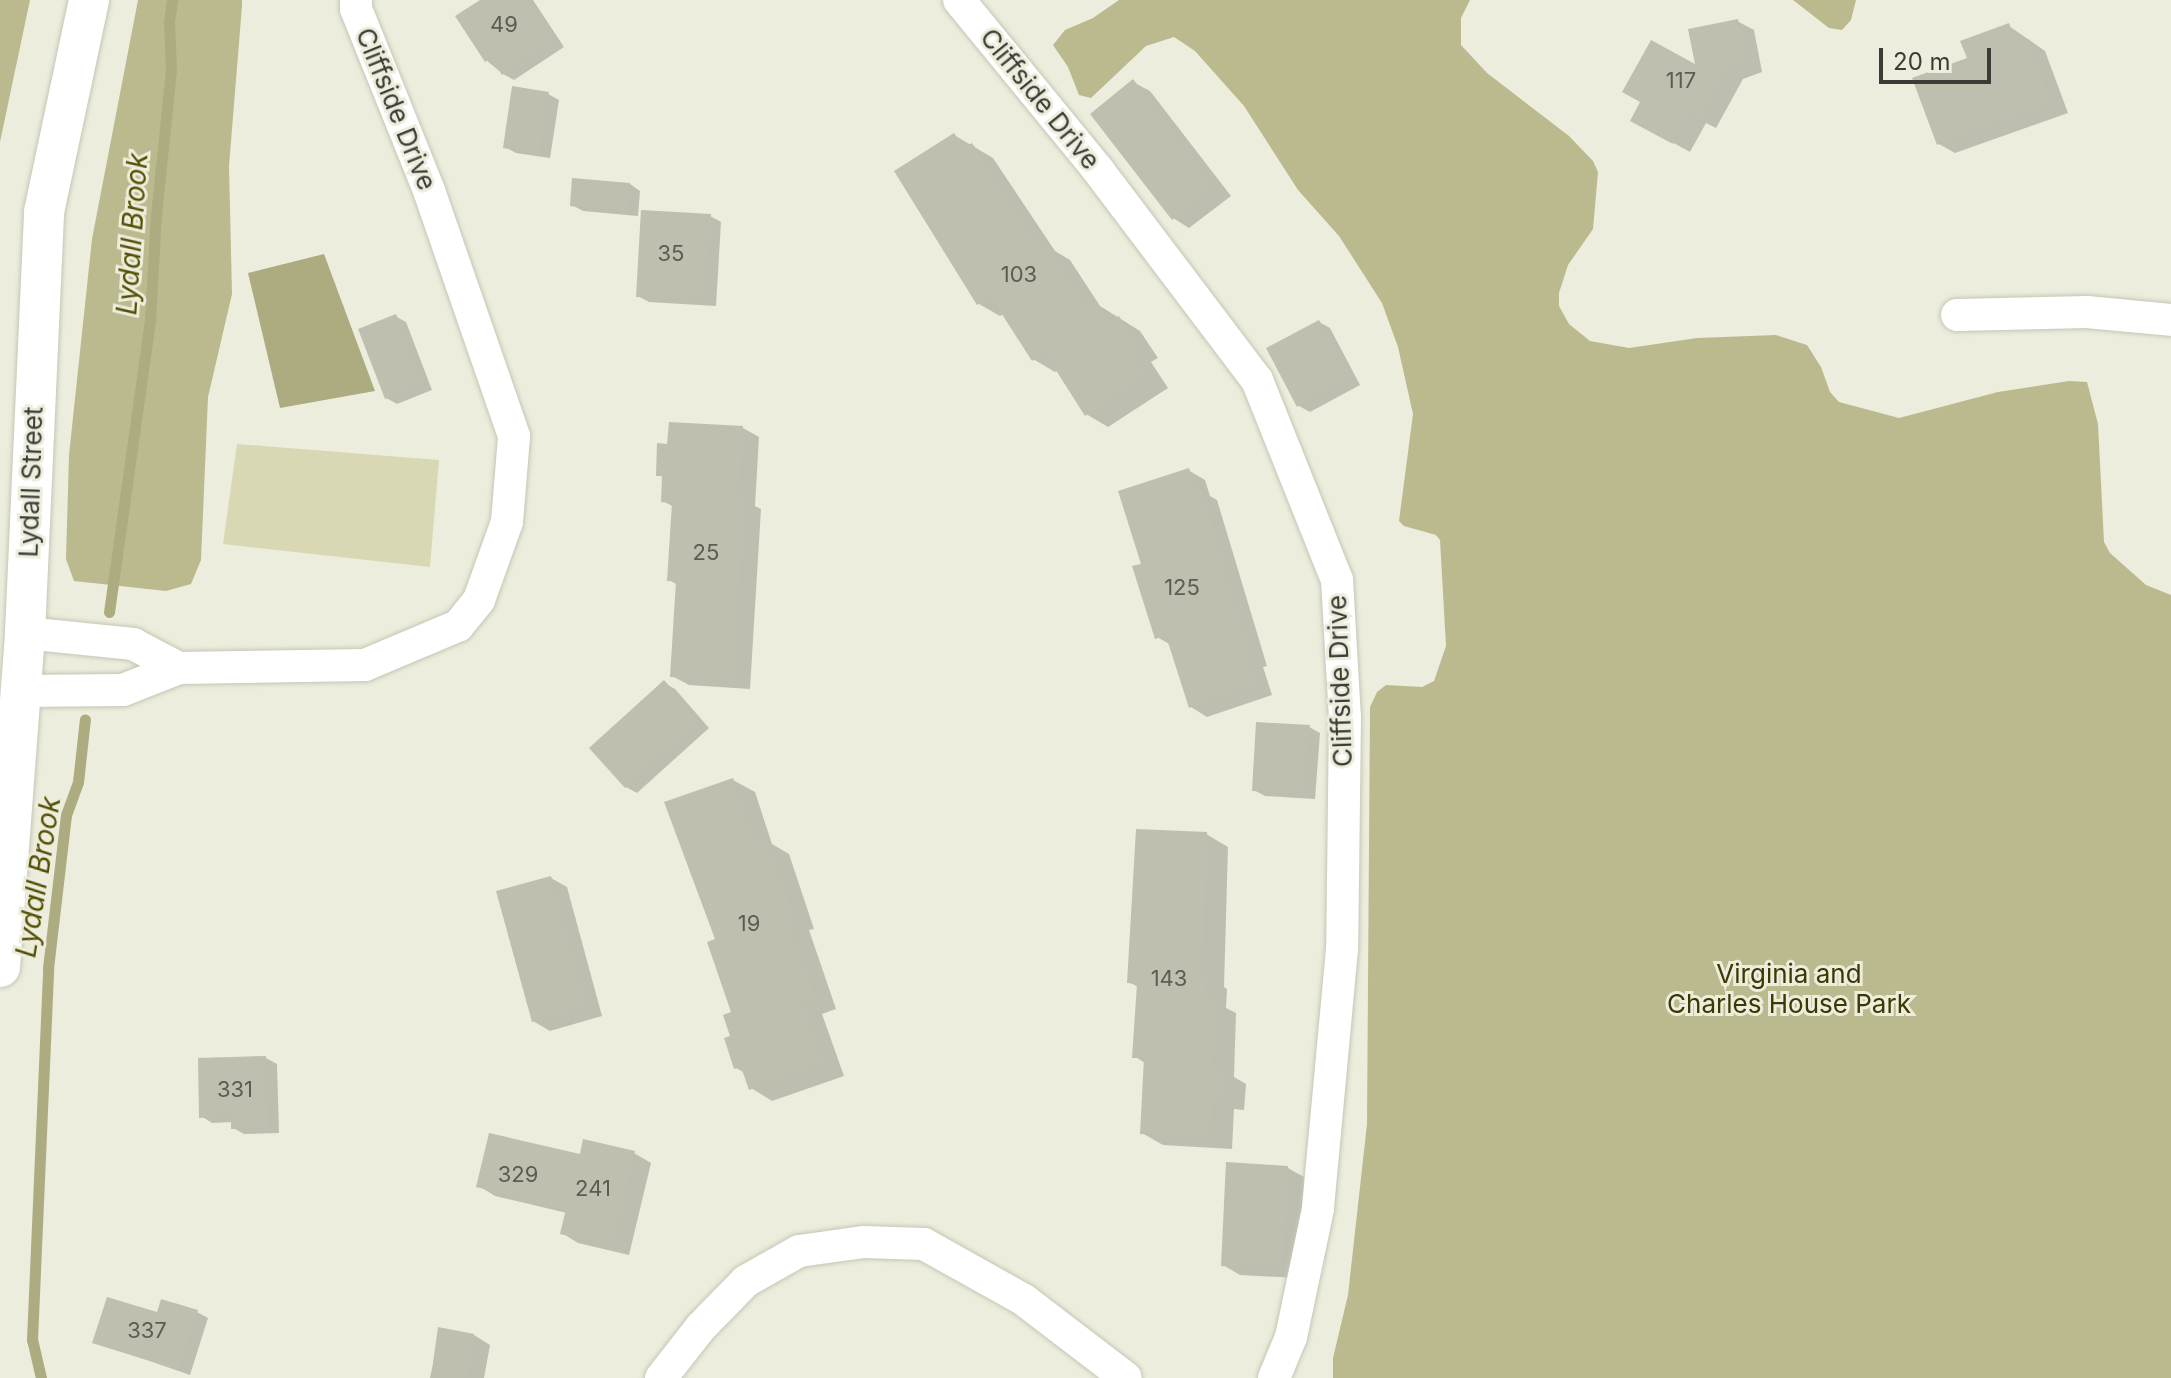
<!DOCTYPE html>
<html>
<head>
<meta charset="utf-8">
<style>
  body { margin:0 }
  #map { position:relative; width:2171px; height:1378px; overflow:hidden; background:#ededdd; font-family:Inter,sans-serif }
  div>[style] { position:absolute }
  .green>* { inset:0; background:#d9d8b4 }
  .forest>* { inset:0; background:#bbb98e }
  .water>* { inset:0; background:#adab80 }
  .shadow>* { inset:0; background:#0003 }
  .stream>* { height:11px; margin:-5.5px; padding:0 5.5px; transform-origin:5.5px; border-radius:5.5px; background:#adab80 }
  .building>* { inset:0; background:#bfbeaf }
  .roads { filter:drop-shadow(0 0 2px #c6c6b6) drop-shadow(0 0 2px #c6c6b6) }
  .minor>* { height:32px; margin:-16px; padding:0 16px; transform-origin:16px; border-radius:16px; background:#fff }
  .tertiary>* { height:40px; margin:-20px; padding:0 20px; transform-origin:20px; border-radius:20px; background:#fff }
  span { translate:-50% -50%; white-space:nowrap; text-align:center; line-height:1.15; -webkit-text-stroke:6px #ededdd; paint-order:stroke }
  .number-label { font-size:22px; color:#5d5c54 }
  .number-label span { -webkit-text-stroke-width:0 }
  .street-label { font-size:26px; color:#3c3b35 }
  .park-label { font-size:26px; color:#3c3801 }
  .water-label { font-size:28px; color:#545003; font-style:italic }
  .scale { position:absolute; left:1879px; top:48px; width:112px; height:36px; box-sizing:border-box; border:4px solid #3c3b35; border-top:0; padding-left:10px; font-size:24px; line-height:28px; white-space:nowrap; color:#3c3b35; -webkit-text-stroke:6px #ededdd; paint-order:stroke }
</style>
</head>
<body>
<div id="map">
  <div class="green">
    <div style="clip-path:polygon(237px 444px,439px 460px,430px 567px,223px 544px)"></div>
  </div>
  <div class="forest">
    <div style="clip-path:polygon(0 0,30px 0,0 142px)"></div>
    <div style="clip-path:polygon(138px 0,242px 0,242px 6px,229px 166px,232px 294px,208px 397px,201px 560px,191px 584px,166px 591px,74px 581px,66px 559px,69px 455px,92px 239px)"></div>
    <div style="clip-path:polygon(1119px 0,1470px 0,1461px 18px,1461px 45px,1487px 73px,1569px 136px,1593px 161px,1598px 172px,1593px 229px,1568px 265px,1559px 293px,1559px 306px,1569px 324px,1590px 341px,1629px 348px,1697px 338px,1776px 335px,1807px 345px,1821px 367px,1830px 392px,1839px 402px,1899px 418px,1998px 392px,2069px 381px,2087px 382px,2098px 424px,2104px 542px,2110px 553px,2146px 585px,2171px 595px,2171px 1378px,1333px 1378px,1333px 1358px,1348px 1295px,1367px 1124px,1370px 707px,1377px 692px,1386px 685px,1422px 687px,1434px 681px,1446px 646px,1440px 540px,1436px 535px,1404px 526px,1399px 521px,1413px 414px,1398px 347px,1382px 303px,1339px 236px,1298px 190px,1244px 106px,1195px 51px,1174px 37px,1146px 46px,1091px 98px,1079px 95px,1068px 67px,1053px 45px,1065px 30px,1093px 18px)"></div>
    <div style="clip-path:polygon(1793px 0,1856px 0,1851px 20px,1842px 30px,1829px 28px)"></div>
  </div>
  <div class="water">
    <div style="clip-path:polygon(324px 254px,375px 391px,280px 408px,248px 273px)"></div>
  </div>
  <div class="shadow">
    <div style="clip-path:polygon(484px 0,533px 0,564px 47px,514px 80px,503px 74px,486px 60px)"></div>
    <div style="clip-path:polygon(1737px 21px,1754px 30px,1762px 72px,1743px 79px,1716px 128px,1706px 123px,1690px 152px,1632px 120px,1698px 68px)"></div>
    <div style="clip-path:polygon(2009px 26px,2045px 51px,2068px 113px,1955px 153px,1939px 144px,1970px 59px)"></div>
    <div style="clip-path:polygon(1133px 82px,1150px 91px,1231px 196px,1189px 228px,1173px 218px)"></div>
    <div style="clip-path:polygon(548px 94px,559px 100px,550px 158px,516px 153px,505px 147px)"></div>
    <div style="clip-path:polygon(954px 135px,993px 158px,1055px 251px,1070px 260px,1100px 306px,1140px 331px,1158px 358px,1151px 362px,1168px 388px,1108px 427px,1086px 414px,1058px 370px,1055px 372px,1033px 359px,1004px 314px,1000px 316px,979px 304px)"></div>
    <div style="clip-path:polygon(630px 184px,640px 191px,638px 216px,583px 211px,572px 205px)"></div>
    <div style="clip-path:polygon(710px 216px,721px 222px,716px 306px,649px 302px,638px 296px)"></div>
    <div style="clip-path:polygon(395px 316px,406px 322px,432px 390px,397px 404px,386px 398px)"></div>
    <div style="clip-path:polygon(1319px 322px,1330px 328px,1360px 385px,1310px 412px,1299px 406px)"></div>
    <div style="clip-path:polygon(743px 428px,759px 437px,755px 506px,761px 509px,750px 689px,689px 685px,672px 676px,678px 585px,669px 580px,674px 507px,663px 501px,664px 478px,658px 474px,669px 446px)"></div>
    <div style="clip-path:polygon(1188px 470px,1205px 480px,1210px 496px,1217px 500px,1267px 666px,1263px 667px,1272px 695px,1207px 717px,1191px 707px,1171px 645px,1157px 637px,1144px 565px)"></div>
    <div style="clip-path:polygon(664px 683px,675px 689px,709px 728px,637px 793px,626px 787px,592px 749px)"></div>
    <div style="clip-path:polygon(1309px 727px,1320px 733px,1315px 799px,1265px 796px,1254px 790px)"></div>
    <div style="clip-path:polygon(733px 780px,755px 792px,772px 844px,789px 854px,814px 929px,809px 930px,836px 1009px,822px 1014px,844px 1076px,772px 1101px,751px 1088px,745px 1073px,736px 1068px,734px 1013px,718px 941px)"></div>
    <div style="clip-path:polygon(1206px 834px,1228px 847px,1224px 987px,1227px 989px,1226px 1008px,1236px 1013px,1234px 1077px,1246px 1084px,1244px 1110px,1234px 1109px,1232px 1149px,1163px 1145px,1142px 1133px,1145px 1063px,1134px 1056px,1138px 987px,1129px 982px)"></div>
    <div style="clip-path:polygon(551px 878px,567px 887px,602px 1016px,550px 1031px,533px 1021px)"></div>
    <div style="clip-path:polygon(266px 1058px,277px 1064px,279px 1133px,244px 1134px,233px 1128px,233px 1122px,212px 1123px,201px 1116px)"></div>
    <div style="clip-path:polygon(634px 1153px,651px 1163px,629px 1255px,578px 1243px,562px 1233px,567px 1213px,495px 1196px,479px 1186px,581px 1156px)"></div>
    <div style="clip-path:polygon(1288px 1168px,1304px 1177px,1299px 1278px,1240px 1275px,1223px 1265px)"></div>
    <div style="clip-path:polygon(197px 1312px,208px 1318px,190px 1375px,95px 1342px,159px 1315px)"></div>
    <div style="clip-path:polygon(440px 1330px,474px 1335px,490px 1345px,484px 1378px,430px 1378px)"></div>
  </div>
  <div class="stream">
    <div style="left:109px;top:612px;width:294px;rotate:-82deg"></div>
    <div style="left:150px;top:321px;width:106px;rotate:-86.8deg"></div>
    <div style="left:156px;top:215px;width:145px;rotate:-84.1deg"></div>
    <div style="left:171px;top:71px;width:49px;rotate:-92.3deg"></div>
    <div style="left:169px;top:22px;width:22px;rotate:-82deg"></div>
    <div style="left:41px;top:1378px;width:39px;rotate:-103deg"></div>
    <div style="left:32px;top:1340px;width:372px;rotate:-87.5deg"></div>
    <div style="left:48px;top:968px;width:154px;rotate:-83.3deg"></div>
    <div style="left:66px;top:815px;width:35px;rotate:-70deg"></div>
    <div style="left:78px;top:782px;width:63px;rotate:-83.7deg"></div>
  </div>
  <div class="building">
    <div style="clip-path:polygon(480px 0,528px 0,555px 41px,502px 75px,491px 58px,485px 62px,455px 16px)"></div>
    <div style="clip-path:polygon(1738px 19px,1746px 63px,1726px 70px,1699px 121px,1689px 115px,1673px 144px,1630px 121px,1640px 102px,1622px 92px,1651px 40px,1695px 64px,1688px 29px)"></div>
    <div style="clip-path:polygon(2009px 23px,2017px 44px,2029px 39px,2052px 104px,1937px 145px,1912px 78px,1967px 58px,1960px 41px)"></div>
    <div style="clip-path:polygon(1133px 79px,1216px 186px,1172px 220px,1090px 114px)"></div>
    <div style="clip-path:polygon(512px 86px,549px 92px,539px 154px,503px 148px)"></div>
    <div style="clip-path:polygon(954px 133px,964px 148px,972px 143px,1042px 249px,1049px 245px,1088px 306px,1096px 301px,1109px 322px,1119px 316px,1137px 345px,1131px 350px,1147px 376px,1085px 416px,1045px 353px,1032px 361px,991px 297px,977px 305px,894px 171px)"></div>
    <div style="clip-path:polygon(572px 178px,630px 183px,628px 211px,570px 206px)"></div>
    <div style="clip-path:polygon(641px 210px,711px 214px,705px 301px,636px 297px)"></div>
    <div style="clip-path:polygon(396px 314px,423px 384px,385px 399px,358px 329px)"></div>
    <div style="clip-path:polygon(1319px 320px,1350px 379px,1297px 407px,1266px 348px)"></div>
    <div style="clip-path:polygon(669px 422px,743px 426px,739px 497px,745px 497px,734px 681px,670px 677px,676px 581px,667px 581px,672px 503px,661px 502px,662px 476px,656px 476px,657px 443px,667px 444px)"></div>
    <div style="clip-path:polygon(1189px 468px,1195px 490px,1201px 488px,1216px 537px,1252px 657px,1248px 658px,1257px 686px,1189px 708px,1166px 636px,1155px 639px,1132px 566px,1141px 564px,1118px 491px)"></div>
    <div style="clip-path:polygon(664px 680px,700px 721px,625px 788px,589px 748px)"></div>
    <div style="clip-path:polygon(1256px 722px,1310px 725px,1305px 794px,1252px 791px)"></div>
    <div style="clip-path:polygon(733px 778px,756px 843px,767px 839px,794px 917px,788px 919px,816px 997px,802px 1002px,823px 1064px,749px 1090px,741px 1067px,734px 1069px,724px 1038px,730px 1036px,723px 1015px,731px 1012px,707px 942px,715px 939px,664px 802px)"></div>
    <div style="clip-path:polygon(1136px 829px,1207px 832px,1203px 974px,1206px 975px,1205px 998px,1215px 999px,1213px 1068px,1225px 1069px,1223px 1098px,1213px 1098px,1211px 1137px,1140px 1134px,1144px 1058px,1132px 1058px,1137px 984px,1127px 983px)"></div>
    <div style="clip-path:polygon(551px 876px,587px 1007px,532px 1022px,496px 891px)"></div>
    <div style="clip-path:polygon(266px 1056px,269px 1128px,231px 1129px,231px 1116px,199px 1118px,198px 1058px)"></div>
    <div style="clip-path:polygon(489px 1133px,580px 1154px,583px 1139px,635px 1151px,613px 1247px,560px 1234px,566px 1209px,476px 1187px)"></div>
    <div style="clip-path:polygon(1226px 1162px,1288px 1166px,1283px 1269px,1221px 1266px)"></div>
    <div style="clip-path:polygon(107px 1297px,157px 1312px,161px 1299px,198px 1310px,179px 1370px,92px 1343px)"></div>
    <div style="clip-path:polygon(438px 1327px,474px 1334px,467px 1378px,436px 1378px,439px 1364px,433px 1363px)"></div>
  </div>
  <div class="roads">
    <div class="minor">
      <div style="left:959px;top:0;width:220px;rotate:50.7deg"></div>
      <div style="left:1098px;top:170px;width:263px;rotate:52.9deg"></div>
      <div style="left:1257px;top:380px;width:215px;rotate:68.2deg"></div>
      <div style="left:1337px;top:580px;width:137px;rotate:86.7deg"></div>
      <div style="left:1345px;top:717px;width:232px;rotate:90.7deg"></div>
      <div style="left:1342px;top:949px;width:261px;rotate:95.3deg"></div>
      <div style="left:1318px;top:1209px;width:131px;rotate:101.9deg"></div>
      <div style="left:1291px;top:1337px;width:44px;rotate:112.5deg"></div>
      <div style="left:1957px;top:315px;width:130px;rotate:-1.3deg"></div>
      <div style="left:2087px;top:312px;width:84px;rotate:5.4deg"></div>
      <div style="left:25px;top:633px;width:109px;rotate:5.8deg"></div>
      <div style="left:133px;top:644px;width:52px;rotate:27.6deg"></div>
      <div style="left:21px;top:691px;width:102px;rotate:-0.6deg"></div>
      <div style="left:123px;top:690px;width:60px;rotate:-21.4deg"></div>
      <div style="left:179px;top:668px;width:186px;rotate:-0.9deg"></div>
      <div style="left:365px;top:665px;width:101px;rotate:-22.8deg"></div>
      <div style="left:458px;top:626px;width:33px;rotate:-51deg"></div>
      <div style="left:479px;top:600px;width:83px;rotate:-70.3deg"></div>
      <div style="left:507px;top:522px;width:86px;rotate:-85.3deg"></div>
      <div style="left:514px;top:436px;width:257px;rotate:-109.1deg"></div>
      <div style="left:430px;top:193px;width:198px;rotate:-111.9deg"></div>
      <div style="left:356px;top:9px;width:9px;rotate:-90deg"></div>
      <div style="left:661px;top:1378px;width:65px;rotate:-51.9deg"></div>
      <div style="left:701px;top:1327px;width:64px;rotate:-45.6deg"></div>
      <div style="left:746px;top:1281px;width:61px;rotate:-29.5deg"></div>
      <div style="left:799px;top:1251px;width:66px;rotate:-7.9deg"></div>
      <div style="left:864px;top:1242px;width:60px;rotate:1.9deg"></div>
      <div style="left:924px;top:1244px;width:115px;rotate:29.2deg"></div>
      <div style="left:1024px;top:1300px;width:128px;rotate:37.4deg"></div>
    </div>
    <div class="tertiary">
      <div style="left:0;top:967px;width:335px;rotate:-85.7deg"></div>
      <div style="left:25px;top:633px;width:421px;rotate:-87.4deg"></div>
      <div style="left:44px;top:212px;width:217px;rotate:-78deg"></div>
    </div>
  </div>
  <div class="number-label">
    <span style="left:504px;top:25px">49</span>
    <span style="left:1681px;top:81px">117</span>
    <span style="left:671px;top:254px">35</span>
    <span style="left:1019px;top:275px">103</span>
    <span style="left:706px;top:553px">25</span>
    <span style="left:1182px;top:588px">125</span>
    <span style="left:749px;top:924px">19</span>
    <span style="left:1169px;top:979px">143</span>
    <span style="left:235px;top:1090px">331</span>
    <span style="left:518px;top:1175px">329</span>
    <span style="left:593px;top:1189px">241</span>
    <span style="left:147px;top:1331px">337</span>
  </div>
  <div class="street-label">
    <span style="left:1040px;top:99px;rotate:51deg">Cliffside Drive</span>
    <span style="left:396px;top:109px;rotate:68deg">Cliffside Drive</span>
    <span style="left:31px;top:482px;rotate:-88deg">Lydall Street</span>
    <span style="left:1340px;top:681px;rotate:-92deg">Cliffside Drive</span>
  </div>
  <div class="park-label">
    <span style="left:1789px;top:989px">Virginia and<br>Charles House Park</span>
  </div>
  <div class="water-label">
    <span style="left:132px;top:234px;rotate:-86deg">Lydall Brook</span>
    <span style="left:38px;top:877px;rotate:-81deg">Lydall Brook</span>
  </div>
  <div class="scale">20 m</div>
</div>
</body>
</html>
